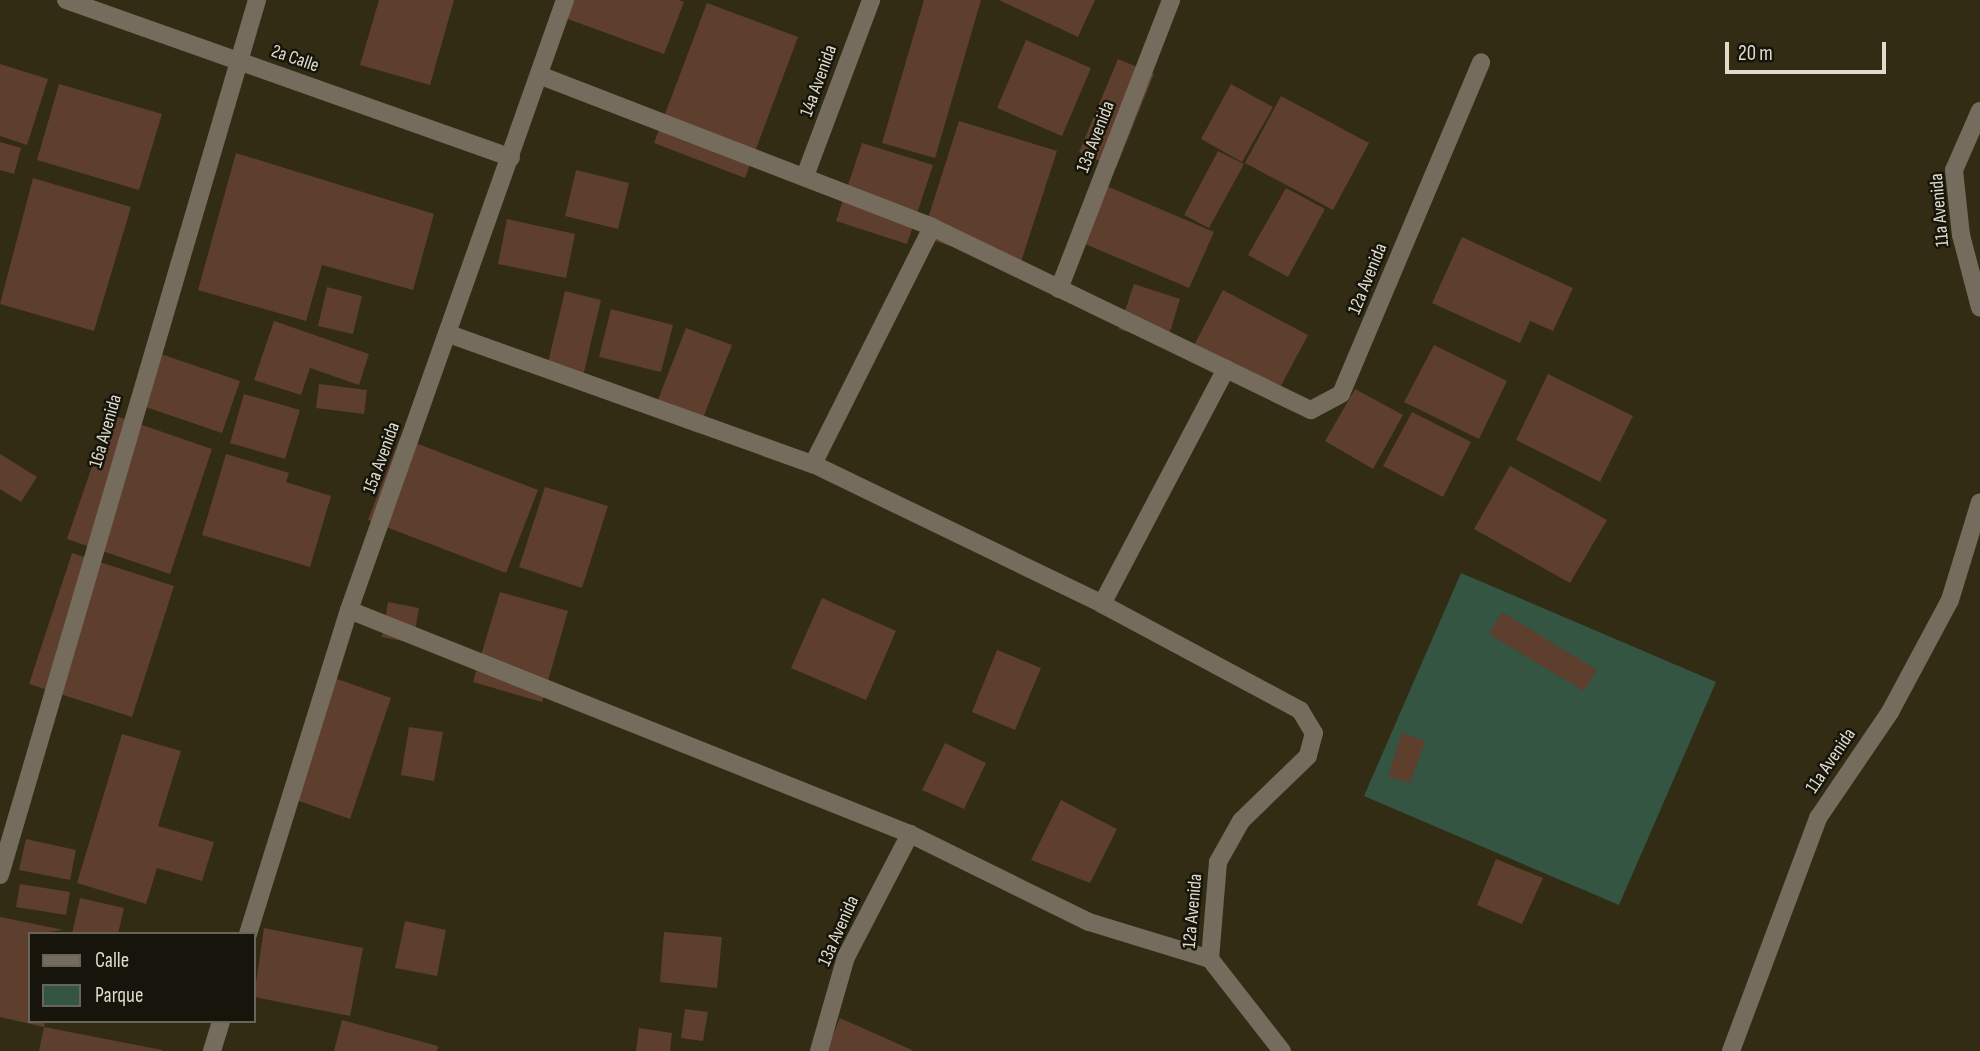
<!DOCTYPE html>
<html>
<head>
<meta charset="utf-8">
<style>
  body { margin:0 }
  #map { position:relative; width:1980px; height:1051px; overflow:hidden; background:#322c15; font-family:"Sofia Sans Condensed",sans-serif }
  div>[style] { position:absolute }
  .green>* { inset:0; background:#335542 }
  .building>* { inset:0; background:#5e3e2d }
  .minor>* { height:18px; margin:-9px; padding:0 9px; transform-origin:9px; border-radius:9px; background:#756c5e }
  span { translate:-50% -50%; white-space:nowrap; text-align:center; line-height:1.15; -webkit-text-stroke:5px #17150b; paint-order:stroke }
  .street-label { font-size:19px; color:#dfdcce }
  .legend { position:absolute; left:28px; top:932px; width:228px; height:91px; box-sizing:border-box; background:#17150b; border:2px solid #676559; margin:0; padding:9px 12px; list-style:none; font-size:21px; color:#dfdcce }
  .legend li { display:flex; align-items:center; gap:14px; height:35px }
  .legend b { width:35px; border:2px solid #676559 }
  .scale { position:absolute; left:1725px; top:42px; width:161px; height:32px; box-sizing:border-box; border:4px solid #dfdcce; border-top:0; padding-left:9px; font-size:21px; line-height:24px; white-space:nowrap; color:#dfdcce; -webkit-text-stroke:5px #17150b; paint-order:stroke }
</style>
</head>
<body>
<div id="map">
  <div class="green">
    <div style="clip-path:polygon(1461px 573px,1716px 682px,1619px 905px,1364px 796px)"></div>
  </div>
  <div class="building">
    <div style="clip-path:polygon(379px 0,454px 0,430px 85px,360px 65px)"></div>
    <div style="clip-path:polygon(559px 0,679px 0,684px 2px,664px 54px,554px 14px)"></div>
    <div style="clip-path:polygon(924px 0,981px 0,935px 158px,882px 143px)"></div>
    <div style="clip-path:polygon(999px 0,1095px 0,1078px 37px)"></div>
    <div style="clip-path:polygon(707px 3px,798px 37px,745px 178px,654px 143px)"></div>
    <div style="clip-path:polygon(1026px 40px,1091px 68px,1062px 136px,997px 108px)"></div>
    <div style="clip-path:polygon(1118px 59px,1154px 74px,1116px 168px,1079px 152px)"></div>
    <div style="clip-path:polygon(0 64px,48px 79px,27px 145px,0 136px)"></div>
    <div style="clip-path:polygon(59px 84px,162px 114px,139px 190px,37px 160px)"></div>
    <div style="clip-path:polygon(1231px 84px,1273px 107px,1242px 162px,1201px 139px)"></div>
    <div style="clip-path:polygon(1281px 96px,1369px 143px,1333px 210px,1245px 163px)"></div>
    <div style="clip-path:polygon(959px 121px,1057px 151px,1019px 268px,922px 237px)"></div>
    <div style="clip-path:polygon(0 142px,21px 148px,14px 174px,0 170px)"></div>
    <div style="clip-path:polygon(862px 143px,933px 165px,907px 244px,836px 221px)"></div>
    <div style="clip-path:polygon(1218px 151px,1244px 164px,1209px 228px,1184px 215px)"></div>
    <div style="clip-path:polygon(236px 153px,434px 214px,413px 290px,322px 265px,306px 321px,198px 290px)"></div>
    <div style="clip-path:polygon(576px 170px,629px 183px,618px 229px,565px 216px)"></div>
    <div style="clip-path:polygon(33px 178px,131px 207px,94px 331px,0 304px)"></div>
    <div style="clip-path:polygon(1102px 184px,1214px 232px,1189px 288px,1078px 241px)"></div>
    <div style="clip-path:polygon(1286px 188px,1325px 209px,1288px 277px,1248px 255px)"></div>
    <div style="clip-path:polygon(507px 219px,575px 234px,566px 278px,498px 264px)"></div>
    <div style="clip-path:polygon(1462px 237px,1573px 288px,1553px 331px,1530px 321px,1520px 343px,1432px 303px)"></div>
    <div style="clip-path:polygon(1134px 284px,1180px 299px,1166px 345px,1119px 329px)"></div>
    <div style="clip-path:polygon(327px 287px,362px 296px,353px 334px,318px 326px)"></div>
    <div style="clip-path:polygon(1223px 290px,1308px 335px,1276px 395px,1191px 351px)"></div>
    <div style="clip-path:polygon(565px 291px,601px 300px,583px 376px,547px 367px)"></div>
    <div style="clip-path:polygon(611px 309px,673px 325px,661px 372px,599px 357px)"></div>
    <div style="clip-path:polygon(274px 321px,369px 354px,359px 385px,310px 368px,301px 395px,254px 380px)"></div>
    <div style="clip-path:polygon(686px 328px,732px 345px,697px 433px,652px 415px)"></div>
    <div style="clip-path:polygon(1434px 345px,1507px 381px,1479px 439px,1404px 402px)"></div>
    <div style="clip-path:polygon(149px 350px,240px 381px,222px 433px,131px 402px)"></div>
    <div style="clip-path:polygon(1548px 374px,1633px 416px,1600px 482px,1516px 440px)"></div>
    <div style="clip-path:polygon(319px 384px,367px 390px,364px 414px,316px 408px)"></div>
    <div style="clip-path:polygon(1355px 389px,1403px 415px,1373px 469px,1325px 441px)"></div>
    <div style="clip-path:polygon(244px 394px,300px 410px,285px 459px,230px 443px)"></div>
    <div style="clip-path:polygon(1412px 412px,1471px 442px,1443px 497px,1383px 466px)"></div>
    <div style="clip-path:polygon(110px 414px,212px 449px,170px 574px,67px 539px)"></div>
    <div style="clip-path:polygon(400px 437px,538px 490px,506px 573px,368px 520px)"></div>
    <div style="clip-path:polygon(0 454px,37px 477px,21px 502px,0 489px)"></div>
    <div style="clip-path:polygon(226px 454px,289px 473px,286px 482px,331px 496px,310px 567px,202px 535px)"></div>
    <div style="clip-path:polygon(1510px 466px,1607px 520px,1570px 583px,1474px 529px)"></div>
    <div style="clip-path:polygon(545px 487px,608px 506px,582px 588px,519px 567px)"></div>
    <div style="clip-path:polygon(72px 553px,174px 586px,132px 717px,29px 684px)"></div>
    <div style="clip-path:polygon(500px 592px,568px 611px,542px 702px,473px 682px)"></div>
    <div style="clip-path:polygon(822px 598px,896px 631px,866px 700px,791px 668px)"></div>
    <div style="clip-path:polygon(388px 602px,419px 608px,413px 643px,382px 637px)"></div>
    <div style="clip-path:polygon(1502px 612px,1597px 670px,1584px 691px,1489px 634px)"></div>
    <div style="clip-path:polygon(997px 650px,1041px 668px,1015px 730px,972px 712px)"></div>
    <div style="clip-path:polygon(323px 674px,391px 698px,350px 819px,282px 795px)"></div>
    <div style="clip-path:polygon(409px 727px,443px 732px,434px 781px,401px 775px)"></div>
    <div style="clip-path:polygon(1402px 733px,1425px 741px,1410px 783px,1388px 776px)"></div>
    <div style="clip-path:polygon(122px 734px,181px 751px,158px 826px,214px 842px,202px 881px,157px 868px,146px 904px,77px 883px)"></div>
    <div style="clip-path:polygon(945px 743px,986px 763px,964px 809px,922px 790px)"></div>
    <div style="clip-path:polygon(1061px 800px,1117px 829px,1090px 883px,1031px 860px)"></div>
    <div style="clip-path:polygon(26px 839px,76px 850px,70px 880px,19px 870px)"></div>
    <div style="clip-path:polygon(1496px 859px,1543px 878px,1522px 924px,1477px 905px)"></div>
    <div style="clip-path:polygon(20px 884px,70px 892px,66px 915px,16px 907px)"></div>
    <div style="clip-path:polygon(80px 898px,124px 908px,118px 934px,72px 934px)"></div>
    <div style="clip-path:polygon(0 917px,64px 930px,30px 934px,30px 1021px,45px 1021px,44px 1027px,0 1017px)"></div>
    <div style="clip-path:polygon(405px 921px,446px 930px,437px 976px,395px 968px)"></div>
    <div style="clip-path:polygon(264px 928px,363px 948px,350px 1016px,254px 997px)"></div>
    <div style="clip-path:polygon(664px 932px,722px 937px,717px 988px,660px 982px)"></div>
    <div style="clip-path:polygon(685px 1009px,708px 1012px,703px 1041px,681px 1038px)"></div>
    <div style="clip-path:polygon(840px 1018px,914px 1051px,826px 1051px)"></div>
    <div style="clip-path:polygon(342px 1020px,438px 1046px,437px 1051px,334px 1051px)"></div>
    <div style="clip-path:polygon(44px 1027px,162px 1050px,162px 1051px,39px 1051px)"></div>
    <div style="clip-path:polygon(639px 1028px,672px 1033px,670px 1051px,636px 1051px)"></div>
  </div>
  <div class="minor">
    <div style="left:66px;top:0;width:472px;rotate:19.5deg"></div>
    <div style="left:539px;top:75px;width:421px;rotate:21.1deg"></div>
    <div style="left:932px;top:227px;width:421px;rotate:25.8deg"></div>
    <div style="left:1311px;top:410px;width:34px;rotate:-28deg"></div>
    <div style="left:1341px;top:394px;width:360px;rotate:-67.1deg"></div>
    <div style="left:1980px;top:111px;width:64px;rotate:113.8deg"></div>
    <div style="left:1954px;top:170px;width:65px;rotate:83.9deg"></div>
    <div style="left:1961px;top:235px;width:75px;rotate:75.4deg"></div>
    <div style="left:805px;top:176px;width:188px;rotate:-69.4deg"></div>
    <div style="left:1059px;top:289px;width:310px;rotate:-68.8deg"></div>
    <div style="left:449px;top:334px;width:387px;rotate:19.7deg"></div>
    <div style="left:813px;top:464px;width:321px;rotate:25.8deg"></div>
    <div style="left:1102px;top:604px;width:225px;rotate:28.2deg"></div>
    <div style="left:1300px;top:710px;width:27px;rotate:59deg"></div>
    <div style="left:1314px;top:733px;width:24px;rotate:105deg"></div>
    <div style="left:1308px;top:756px;width:93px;rotate:135.9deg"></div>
    <div style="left:1241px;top:821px;width:47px;rotate:119.3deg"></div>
    <div style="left:1218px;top:862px;width:97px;rotate:94.7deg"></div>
    <div style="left:813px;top:464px;width:265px;rotate:-63.3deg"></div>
    <div style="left:1102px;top:604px;width:266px;rotate:-62.2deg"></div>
    <div style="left:349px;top:610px;width:604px;rotate:21.77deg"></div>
    <div style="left:910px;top:834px;width:199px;rotate:26.2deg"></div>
    <div style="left:1089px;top:922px;width:127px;rotate:17deg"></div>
    <div style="left:1210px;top:959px;width:117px;rotate:52deg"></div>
    <div style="left:0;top:875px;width:912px;rotate:-73.63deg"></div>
    <div style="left:248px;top:934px;width:339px;rotate:-72.7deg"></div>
    <div style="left:349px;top:610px;width:647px;rotate:-70.5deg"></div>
    <div style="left:212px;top:1051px;width:31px;rotate:-73deg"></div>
    <div style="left:819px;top:1051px;width:98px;rotate:-74deg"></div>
    <div style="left:846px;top:957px;width:139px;rotate:-62.5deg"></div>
    <div style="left:1731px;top:1051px;width:249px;rotate:-69.5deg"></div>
    <div style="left:1818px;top:818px;width:128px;rotate:-55.8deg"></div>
    <div style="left:1890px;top:712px;width:127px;rotate:-61.8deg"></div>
    <div style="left:1950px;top:600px;width:102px;rotate:-73deg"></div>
  </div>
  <div class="street-label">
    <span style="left:295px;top:59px;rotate:19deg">2a Calle</span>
    <span style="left:819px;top:81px;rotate:-70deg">14a Avenida</span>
    <span style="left:1096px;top:137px;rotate:-69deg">13a Avenida</span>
    <span style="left:1940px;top:210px;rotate:-95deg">11a Avenida</span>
    <span style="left:1368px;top:279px;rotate:-68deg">12a Avenida</span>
    <span style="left:106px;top:431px;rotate:-74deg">16a Avenida</span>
    <span style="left:382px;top:458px;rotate:-70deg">15a Avenida</span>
    <span style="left:1831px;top:761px;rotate:-56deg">11a Avenida</span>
    <span style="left:1193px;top:911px;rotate:-85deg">12a Avenida</span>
    <span style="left:839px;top:931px;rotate:-66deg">13a Avenida</span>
  </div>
  <ul class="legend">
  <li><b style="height:9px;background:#756c5e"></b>Calle</li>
  <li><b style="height:19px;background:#335542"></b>Parque</li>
  </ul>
  <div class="scale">20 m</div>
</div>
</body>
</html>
